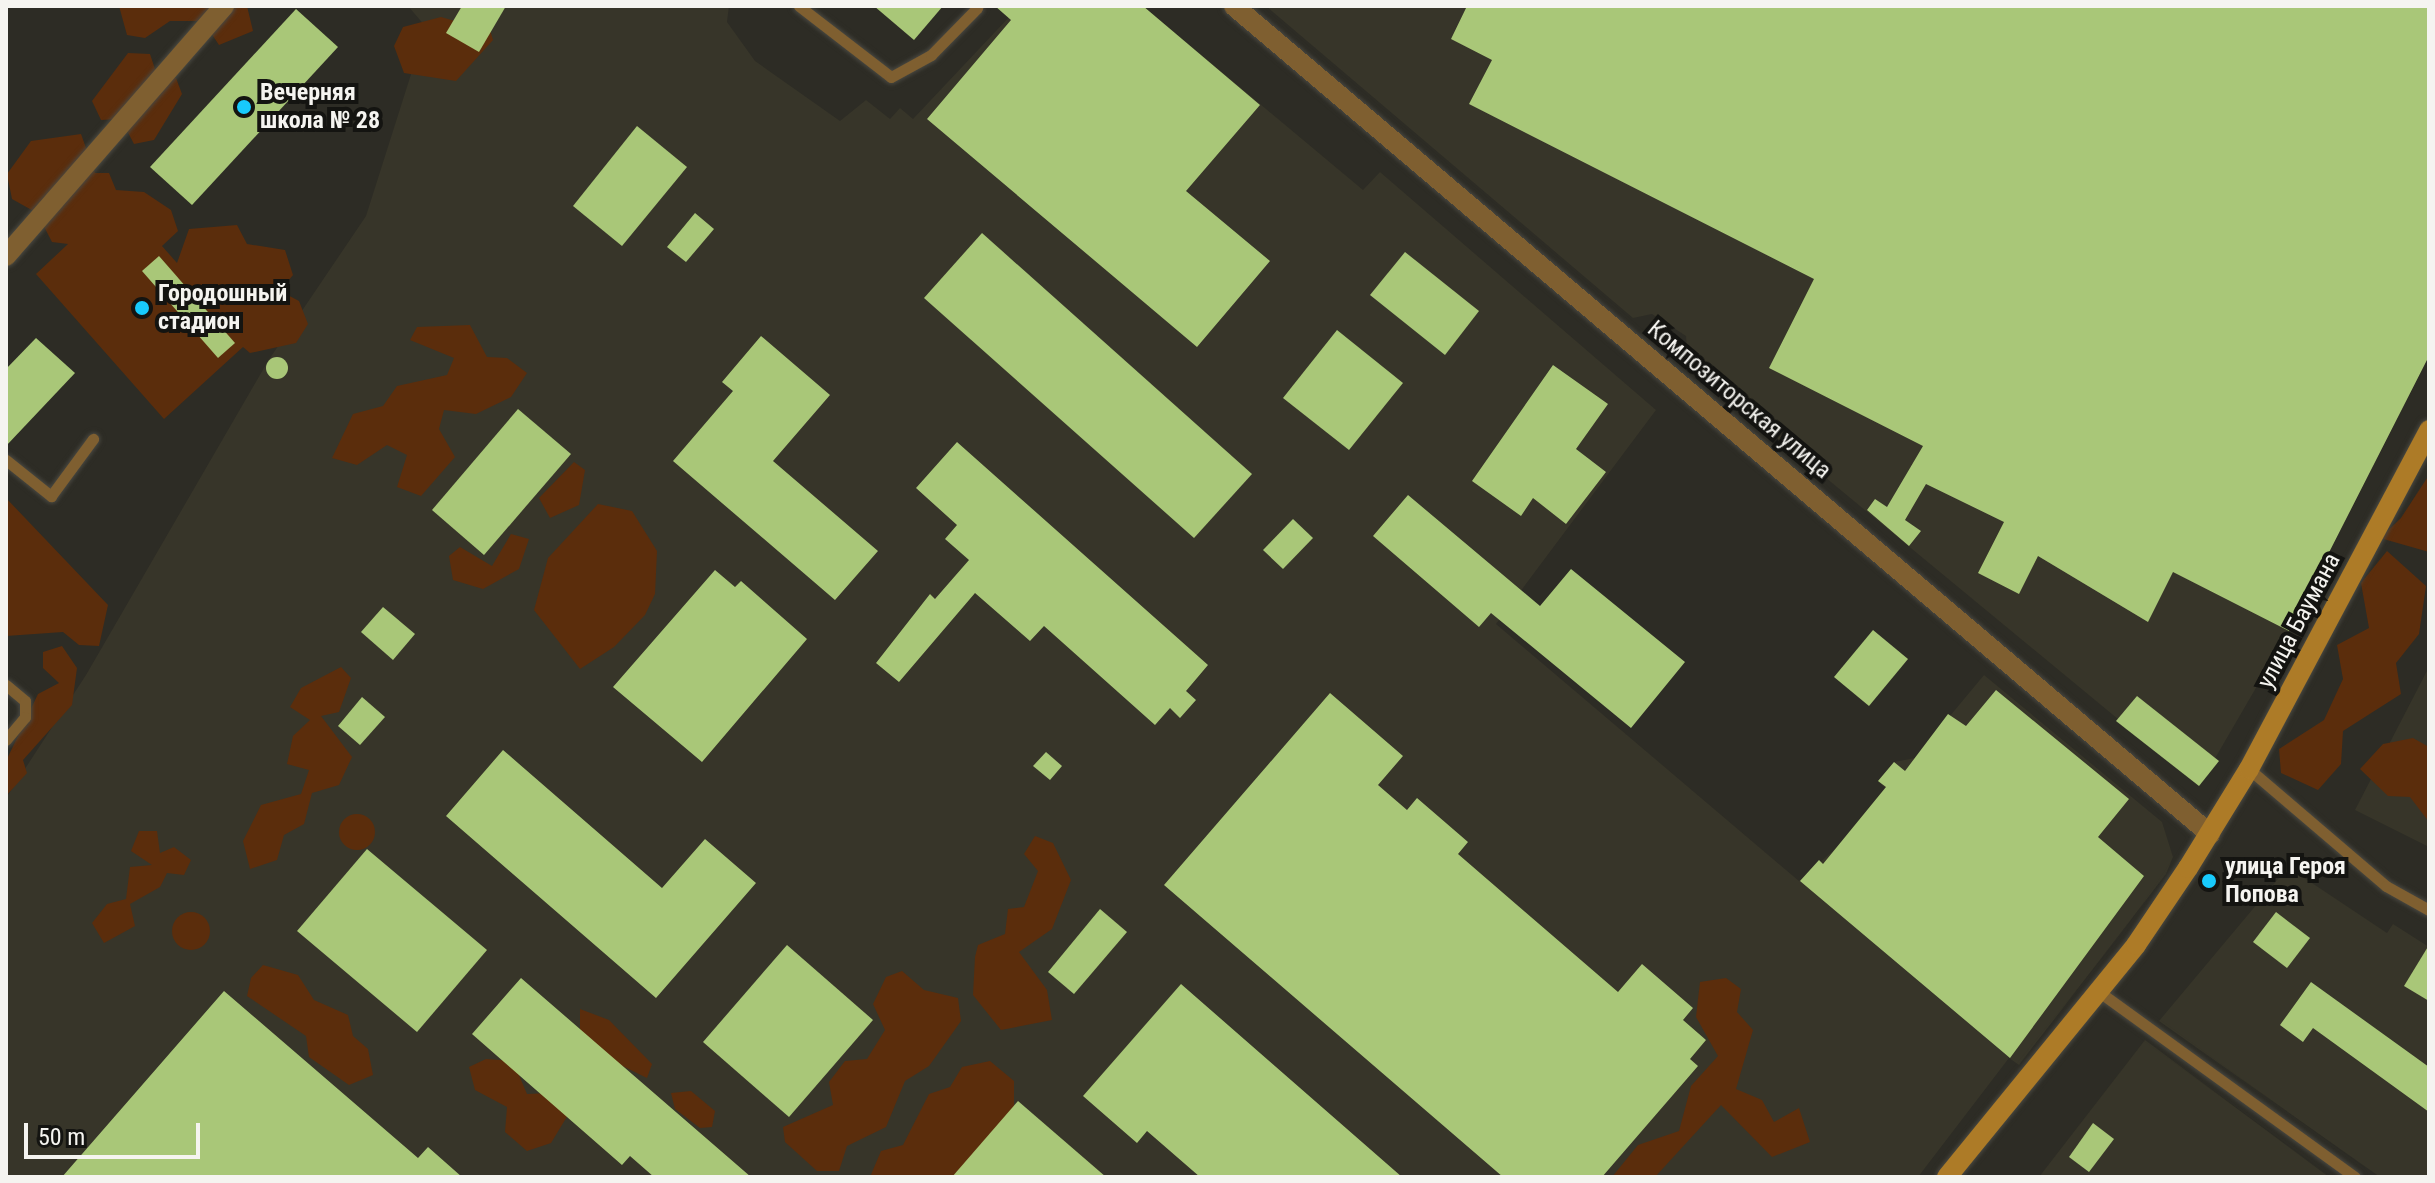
<!DOCTYPE html>
<html>
<head>
<meta charset="utf-8">
<style>
  body { margin:0 }
  #map { position:relative; width:2435px; height:1183px; overflow:hidden; background:#2d2c25; font-family:"Roboto Condensed",sans-serif }
  div>[style] { position:absolute }
  .built>* { inset:0; background:#373529 }
  .green>* { inset:0; background:#5b2d0c }
  .round { border-radius:50% }
  .building>* { inset:0; background:#a9c778 }
  .roads { filter:drop-shadow(0 0 2px #494841) drop-shadow(0 0 2px #494841) }
  .lane>* { height:11px; margin:-5.5px; padding:0 5.5px; transform-origin:5.5px; border-radius:5.5px; background:#7f5f30 }
  .street>* { height:20px; margin:-10px; padding:0 10px; transform-origin:10px; border-radius:10px; background:#7f5f30 }
  .secondary>* { height:20px; margin:-10px; padding:0 10px; transform-origin:10px; border-radius:10px; background:#ad7b27 }
  .dots>* { width:22px; height:22px; translate:-50% -50%; box-sizing:border-box; border:4px solid #141411; border-radius:50% }
  span { translate:-50% -50%; white-space:nowrap; text-align:center; line-height:1.15; -webkit-text-stroke:8px #141411; paint-order:stroke }
  .poi-label { font-size:24px; color:#f5f4f0; font-weight:700 }
  .left { translate:0 -50%; text-align:left }
  .street-label { font-size:24px; color:#f5f4f0 }
  .frame { position:absolute; inset:0; border:8px solid #f5f4f0; pointer-events:none }
  .scale { position:absolute; left:24px; top:1123px; width:176px; height:36px; box-sizing:border-box; border:4px solid #f5f4f0; border-top:0; padding-left:10px; font-size:24px; line-height:28px; white-space:nowrap; color:#f5f4f0; -webkit-text-stroke:6px #141411; paint-order:stroke }
</style>
</head>
<body>
<div id="map">
  <div class="built">
    <div style="clip-path:polygon(408px 6px,729px 6px,727px 22px,755px 61px,840px 121px,866px 100px,890px 119px,900px 108px,913px 119px,1012px 14px,1143px 6px,1363px 190px,1380px 172px,1656px 410px,1496px 624px,1799px 881px,1835px 849px,1885px 788px,1878px 781px,1894px 762px,1915px 758px,1984px 675px,2162px 822px,2173px 857px,2166px 874px,2019px 1065px,2009px 1058px,1918px 1177px,6px 1177px,6px 798px,86px 675px,268px 361px,366px 216px,426px 27px)"></div>
    <div style="clip-path:polygon(1266px 6px,2429px 6px,2429px 356px,2289px 631px,2199px 786px,1688px 364px,1686px 336px,1652px 314px,1633px 318px)"></div>
    <div style="clip-path:polygon(2429px 667px,2429px 847px,2355px 810px)"></div>
    <div style="clip-path:polygon(2288px 867px,2387px 933px,2393px 924px,2429px 947px,2429px 1177px,2380px 1177px,2159px 1021px)"></div>
    <div style="clip-path:polygon(2145px 1040px,2329px 1177px,2039px 1177px)"></div>
  </div>
  <div class="green">
    <div style="clip-path:polygon(119px 6px,247px 6px,253px 31px,219px 45px,203px 21px,170px 21px,145px 38px,127px 35px)"></div>
    <div style="clip-path:polygon(485px 13px,493px 40px,456px 81px,404px 73px,394px 46px,403px 27px,441px 17px,462px 23px)"></div>
    <div style="clip-path:polygon(128px 53px,150px 54px,157px 75px,176px 78px,182px 94px,154px 140px,134px 144px,121px 119px,101px 120px,92px 101px)"></div>
    <div style="clip-path:polygon(81px 134px,95px 173px,109px 173px,116px 190px,144px 192px,171px 210px,178px 231px,162px 246px,177px 263px,189px 229px,237px 225px,247px 244px,285px 250px,293px 275px,280px 291px,299px 301px,308px 324px,296px 343px,250px 353px,243px 347px,164px 419px,36px 274px,68px 244px,52px 242px,37px 213px,12px 199px,7px 174px,31px 141px)"></div>
    <div style="clip-path:polygon(470px 325px,487px 357px,507px 358px,527px 373px,511px 397px,476px 414px,444px 410px,439px 429px,455px 457px,421px 496px,397px 487px,407px 455px,387px 445px,357px 465px,332px 458px,353px 414px,383px 406px,397px 386px,447px 375px,454px 358px,410px 340px,417px 327px)"></div>
    <div style="clip-path:polygon(574px 462px,585px 470px,579px 505px,550px 518px,539px 498px)"></div>
    <div style="clip-path:polygon(2429px 475px,2429px 552px,2380px 538px,2401px 518px)"></div>
    <div style="clip-path:polygon(6px 498px,108px 605px,99px 646px,79px 645px,63px 632px,6px 636px)"></div>
    <div style="clip-path:polygon(598px 504px,632px 511px,657px 551px,655px 594px,645px 615px,614px 647px,580px 669px,534px 610px,548px 558px)"></div>
    <div style="clip-path:polygon(511px 534px,529px 539px,519px 569px,483px 589px,453px 580px,449px 556px,460px 547px,492px 566px)"></div>
    <div style="clip-path:polygon(2387px 551px,2426px 586px,2419px 634px,2396px 663px,2401px 694px,2343px 731px,2341px 764px,2318px 790px,2281px 773px,2279px 749px,2324px 720px,2343px 679px,2337px 645px,2369px 628px,2361px 583px)"></div>
    <div style="clip-path:polygon(62px 646px,77px 668px,72px 705px,23px 760px,27px 773px,6px 796px,6px 761px,38px 694px,59px 683px,43px 668px,43px 652px)"></div>
    <div style="clip-path:polygon(341px 667px,351px 678px,339px 712px,321px 716px,352px 757px,339px 785px,312px 793px,304px 824px,284px 835px,277px 860px,250px 869px,243px 841px,261px 805px,301px 794px,309px 770px,287px 764px,293px 736px,310px 720px,290px 707px,301px 688px)"></div>
    <div style="clip-path:polygon(2413px 738px,2429px 747px,2429px 822px,2410px 797px,2388px 796px,2360px 769px,2383px 744px)"></div>
    <div class="round" style="left:339px;top:814px;width:36px;height:36px"></div>
    <div style="clip-path:polygon(139px 831px,157px 831px,160px 853px,174px 847px,191px 860px,184px 875px,167px 873px,160px 887px,130px 904px,135px 926px,104px 943px,92px 923px,107px 904px,126px 899px,130px 867px,152px 865px,131px 851px)"></div>
    <div style="clip-path:polygon(1035px 836px,1053px 843px,1071px 880px,1052px 929px,1019px 952px,1047px 990px,1052px 1020px,1001px 1030px,973px 995px,975px 957px,978px 945px,1005px 934px,1008px 909px,1024px 907px,1038px 871px,1024px 854px)"></div>
    <div class="round" style="left:172px;top:912px;width:38px;height:38px"></div>
    <div style="clip-path:polygon(263px 965px,298px 975px,314px 1000px,348px 1015px,353px 1036px,368px 1049px,373px 1075px,349px 1085px,309px 1057px,306px 1036px,247px 996px,251px 978px)"></div>
    <div style="clip-path:polygon(902px 971px,924px 990px,958px 998px,961px 1021px,929px 1066px,905px 1081px,886px 1127px,847px 1146px,839px 1171px,817px 1171px,785px 1142px,783px 1127px,833px 1105px,829px 1082px,845px 1061px,867px 1059px,885px 1030px,873px 1004px,886px 977px)"></div>
    <div style="clip-path:polygon(1726px 978px,1741px 989px,1737px 1012px,1753px 1030px,1736px 1089px,1762px 1100px,1774px 1122px,1799px 1108px,1810px 1142px,1772px 1157px,1721px 1105px,1655px 1177px,1612px 1177px,1638px 1145px,1679px 1131px,1691px 1086px,1718px 1056px,1696px 1017px,1700px 982px)"></div>
    <div style="clip-path:polygon(580px 1009px,609px 1020px,652px 1064px,647px 1078px,598px 1054px,580px 1033px)"></div>
    <div style="clip-path:polygon(486px 1059px,513px 1061px,527px 1094px,551px 1093px,571px 1110px,551px 1143px,527px 1151px,505px 1132px,507px 1107px,475px 1090px,469px 1067px)"></div>
    <div style="clip-path:polygon(990px 1061px,1014px 1081px,1014px 1133px,964px 1177px,870px 1177px,881px 1151px,903px 1145px,929px 1094px,950px 1087px,962px 1067px)"></div>
    <div style="clip-path:polygon(691px 1091px,715px 1111px,712px 1127px,700px 1128px,675px 1109px,671px 1093px)"></div>
  </div>
  <div class="building">
    <div style="clip-path:polygon(462px 6px,506px 6px,479px 52px,446px 33px)"></div>
    <div style="clip-path:polygon(874px 6px,943px 6px,914px 40px)"></div>
    <div style="clip-path:polygon(995px 6px,1143px 6px,1260px 105px,1186px 191px,1270px 261px,1197px 347px,927px 119px,1011px 20px)"></div>
    <div style="clip-path:polygon(1467px 6px,2429px 6px,2429px 356px,2289px 631px,2173px 572px,2148px 622px,2038px 556px,2019px 594px,1978px 573px,2004px 522px,1926px 484px,1905px 520px,1921px 531px,1909px 546px,1867px 510px,1875px 499px,1887px 507px,1923px 446px,1769px 368px,1814px 279px,1469px 104px,1492px 60px,1451px 39px)"></div>
    <div style="clip-path:polygon(296px 9px,338px 47px,192px 205px,150px 167px)"></div>
    <div style="clip-path:polygon(637px 126px,687px 167px,622px 246px,573px 206px)"></div>
    <div style="clip-path:polygon(695px 213px,714px 229px,686px 262px,667px 247px)"></div>
    <div style="clip-path:polygon(982px 233px,1252px 474px,1194px 538px,924px 298px)"></div>
    <div style="clip-path:polygon(1405px 252px,1479px 311px,1445px 355px,1370px 295px)"></div>
    <div style="clip-path:polygon(159px 256px,235px 343px,218px 358px,142px 271px)"></div>
    <div style="clip-path:polygon(1337px 330px,1403px 383px,1349px 450px,1283px 398px)"></div>
    <div style="clip-path:polygon(761px 336px,830px 395px,773px 461px,878px 551px,835px 600px,673px 461px,733px 391px,722px 382px)"></div>
    <div style="clip-path:polygon(36px 338px,75px 373px,6px 446px,6px 369px)"></div>
    <div class="round" style="left:266px;top:357px;width:22px;height:22px"></div>
    <div style="clip-path:polygon(1553px 365px,1608px 404px,1576px 449px,1606px 472px,1566px 524px,1533px 498px,1521px 516px,1472px 481px)"></div>
    <div style="clip-path:polygon(518px 409px,571px 454px,484px 555px,432px 510px)"></div>
    <div style="clip-path:polygon(957px 442px,1208px 665px,1186px 691px,1196px 700px,1180px 718px,1170px 708px,1155px 725px,1044px 626px,1030px 641px,975px 593px,899px 682px,876px 663px,930px 594px,935px 599px,969px 560px,945px 539px,957px 525px,916px 488px)"></div>
    <div style="clip-path:polygon(1408px 495px,1540px 606px,1571px 569px,1685px 662px,1631px 728px,1491px 613px,1479px 627px,1373px 536px)"></div>
    <div style="clip-path:polygon(1293px 519px,1313px 538px,1283px 569px,1263px 550px)"></div>
    <div style="clip-path:polygon(715px 570px,735px 587px,741px 581px,807px 639px,702px 762px,613px 687px)"></div>
    <div style="clip-path:polygon(383px 607px,415px 634px,393px 660px,361px 632px)"></div>
    <div style="clip-path:polygon(1873px 630px,1908px 659px,1869px 706px,1834px 677px)"></div>
    <div style="clip-path:polygon(1996px 690px,2129px 799px,2098px 837px,2144px 876px,2010px 1058px,1800px 881px,1819px 860px,1823px 864px,1886px 787px,1878px 781px,1894px 762px,1905px 771px,1948px 714px,1966px 726px)"></div>
    <div style="clip-path:polygon(1330px 693px,1403px 756px,1378px 785px,1407px 810px,1417px 798px,1468px 842px,1458px 854px,1618px 992px,1642px 964px,1693px 1008px,1683px 1020px,1706px 1040px,1690px 1059px,1698px 1066px,1602px 1177px,1503px 1177px,1164px 885px)"></div>
    <div style="clip-path:polygon(2137px 696px,2219px 761px,2199px 786px,2116px 721px)"></div>
    <div style="clip-path:polygon(362px 697px,385px 717px,360px 745px,338px 726px)"></div>
    <div style="clip-path:polygon(503px 750px,662px 888px,705px 839px,756px 883px,656px 998px,446px 816px)"></div>
    <div style="clip-path:polygon(1046px 752px,1062px 766px,1050px 780px,1033px 766px)"></div>
    <div style="clip-path:polygon(367px 849px,487px 950px,417px 1032px,297px 931px)"></div>
    <div style="clip-path:polygon(1100px 909px,1127px 932px,1074px 994px,1048px 972px)"></div>
    <div style="clip-path:polygon(2276px 912px,2310px 938px,2287px 968px,2253px 942px)"></div>
    <div style="clip-path:polygon(787px 945px,873px 1020px,789px 1117px,703px 1042px)"></div>
    <div style="clip-path:polygon(2429px 945px,2429px 1001px,2404px 986px)"></div>
    <div style="clip-path:polygon(521px 978px,751px 1177px,654px 1177px,630px 1156px,622px 1165px,472px 1034px)"></div>
    <div style="clip-path:polygon(2311px 982px,2429px 1067px,2429px 1112px,2313px 1028px,2303px 1042px,2280px 1025px)"></div>
    <div style="clip-path:polygon(1181px 984px,1402px 1177px,1200px 1177px,1147px 1131px,1137px 1143px,1083px 1096px)"></div>
    <div style="clip-path:polygon(224px 991px,418px 1158px,428px 1147px,462px 1177px,62px 1177px)"></div>
    <div style="clip-path:polygon(1018px 1101px,1106px 1177px,952px 1177px)"></div>
    <div style="clip-path:polygon(2093px 1123px,2114px 1139px,2089px 1172px,2069px 1157px)"></div>
  </div>
  <div class="roads">
    <div class="lane">
      <div style="left:799px;top:6px;width:116px;rotate:37.7deg"></div>
      <div style="left:891px;top:77px;width:46px;rotate:-28.8deg"></div>
      <div style="left:931px;top:55px;width:66px;rotate:-45.6deg"></div>
      <div style="left:6px;top:460px;width:58px;rotate:38.7deg"></div>
      <div style="left:51px;top:496px;width:71px;rotate:-53.6deg"></div>
      <div style="left:6px;top:685px;width:25px;rotate:40deg"></div>
      <div style="left:25px;top:701px;width:16px;rotate:90deg"></div>
      <div style="left:25px;top:717px;width:30px;rotate:130deg"></div>
      <div style="left:2249px;top:769px;width:180px;rotate:40.5deg"></div>
      <div style="left:2386px;top:886px;width:49px;rotate:29.2deg"></div>
      <div style="left:2098px;top:991px;width:317px;rotate:35.9deg"></div>
    </div>
    <div class="street">
      <div style="left:1234px;top:6px;width:1280px;rotate:40.31deg"></div>
      <div style="left:6px;top:256px;width:332px;rotate:-48.9deg"></div>
    </div>
    <div class="secondary">
      <div style="left:1947px;top:1177px;width:299px;rotate:-50.8deg"></div>
      <div style="left:2136px;top:945px;width:93px;rotate:-56deg"></div>
      <div style="left:2188px;top:868px;width:116px;rotate:-58.4deg"></div>
      <div style="left:2249px;top:769px;width:384px;rotate:-62deg"></div>
    </div>
  </div>
  <div class="dots">
    <div style="left:244px;top:107px;background:#18cafc"></div>
    <div style="left:142px;top:308px;background:#18cafc"></div>
    <div style="left:2209px;top:881px;background:#18cafc"></div>
  </div>
  <div class="poi-label">
    <span class="left" style="left:260px;top:107px">Вечерняя<br>школа № 28</span>
    <span class="left" style="left:158px;top:308px">Городошный<br>стадион</span>
    <span class="left" style="left:2225px;top:881px">улица Героя<br>Попова</span>
  </div>
  <div class="street-label">
    <span style="left:1739px;top:400px;rotate:40deg">Композиторская улица</span>
    <span style="left:2299px;top:621px;rotate:-62deg">улица Баумана</span>
  </div>
  <div class="frame"></div>
  <div class="scale">50 m</div>
</div>
</body>
</html>
